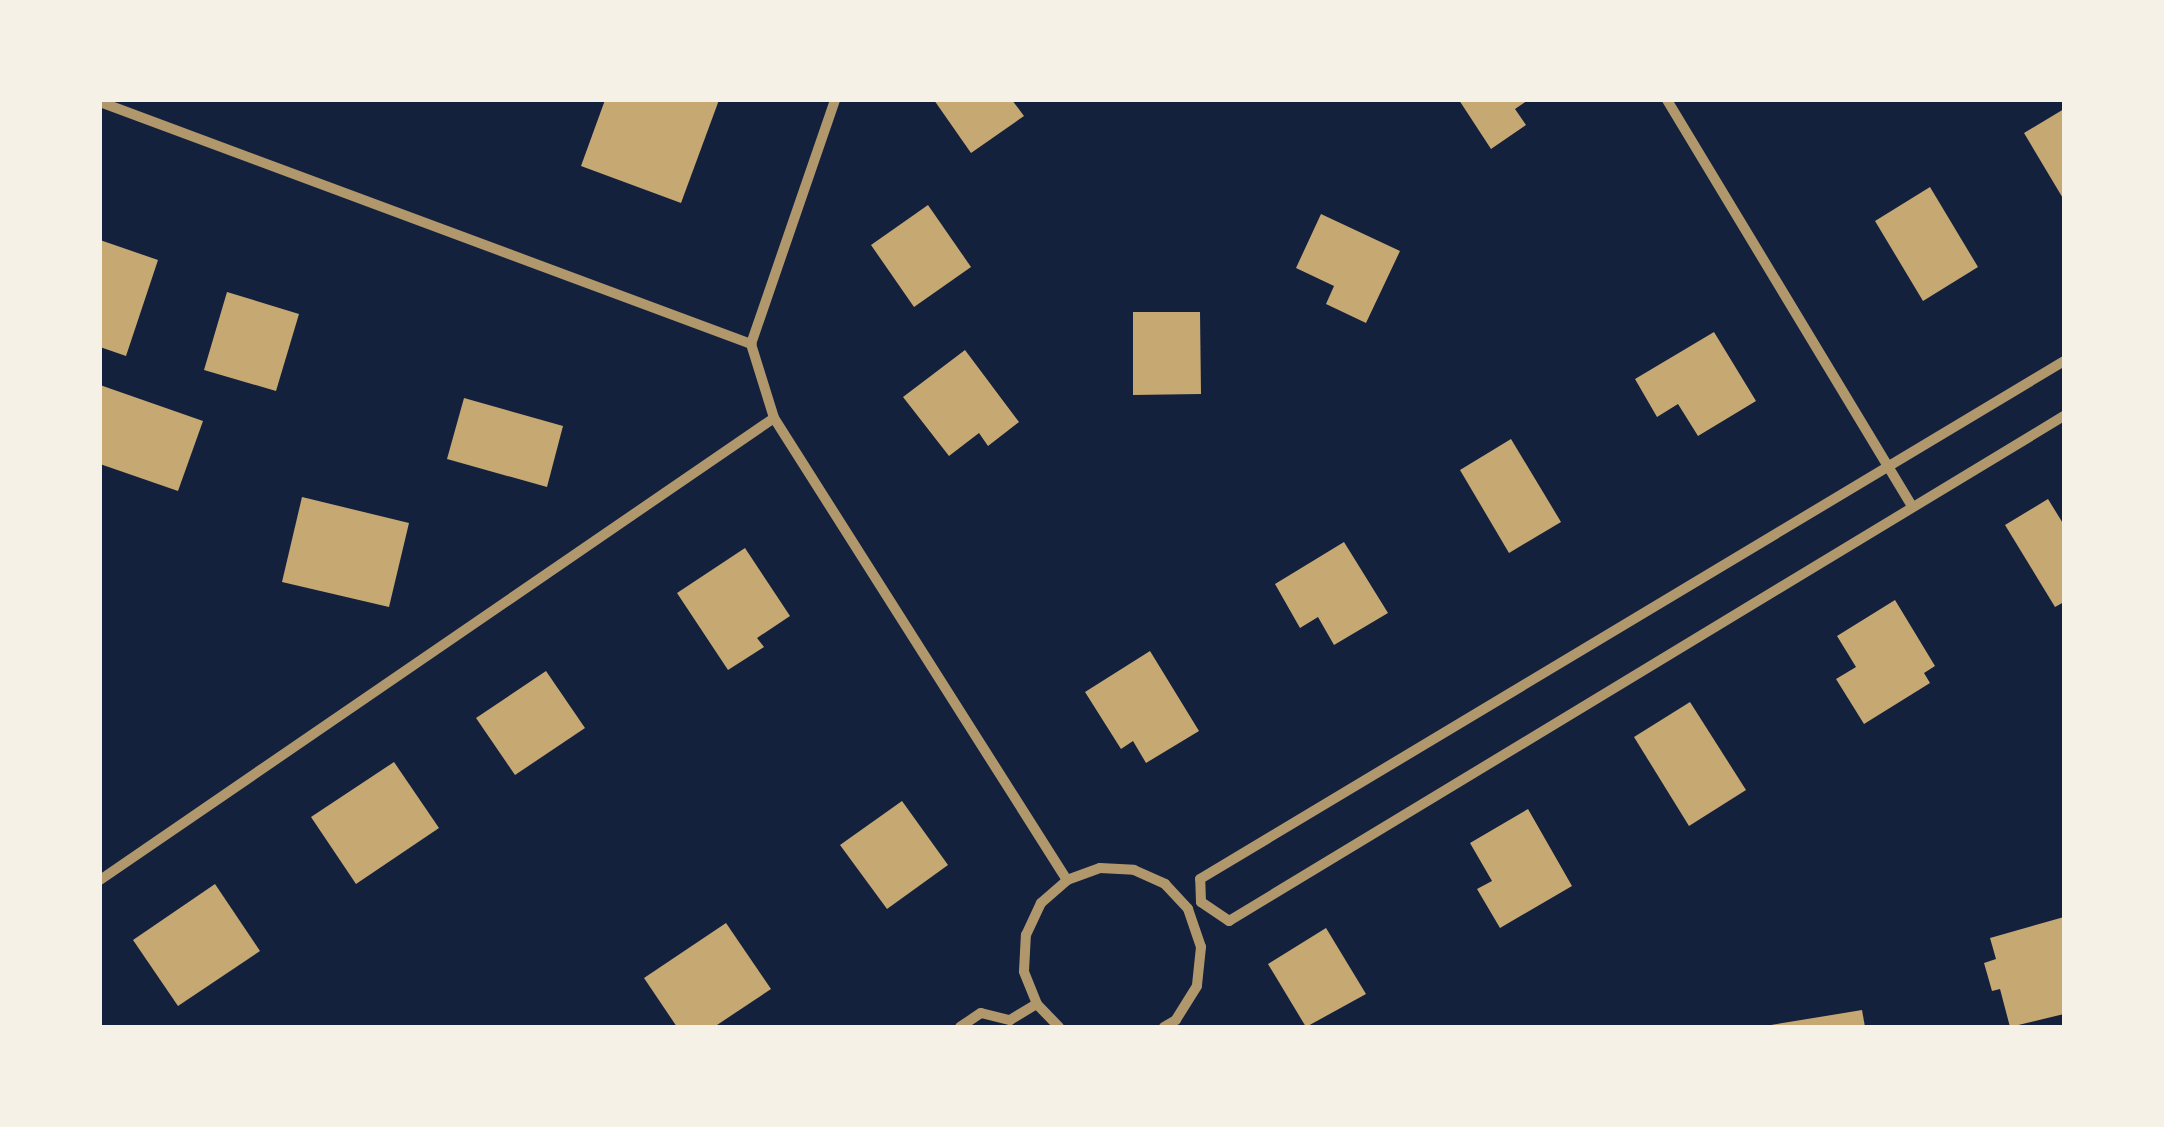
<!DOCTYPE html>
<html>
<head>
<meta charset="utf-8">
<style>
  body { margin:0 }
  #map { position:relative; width:2164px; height:1127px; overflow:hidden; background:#14213d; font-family:Commissioner,sans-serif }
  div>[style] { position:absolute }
  .building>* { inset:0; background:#c6a872 }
  .minor>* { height:10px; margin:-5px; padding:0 5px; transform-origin:5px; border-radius:5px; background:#b1986c }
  span { translate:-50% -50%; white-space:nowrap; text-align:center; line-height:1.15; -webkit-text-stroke:10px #f6f1e7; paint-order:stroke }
  .frame { position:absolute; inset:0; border:102px solid #f6f1e7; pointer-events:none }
</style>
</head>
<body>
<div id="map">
  <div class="building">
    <div style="clip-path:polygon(605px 100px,719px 100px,681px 203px,581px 166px)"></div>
    <div style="clip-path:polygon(934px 100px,1012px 100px,1024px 116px,971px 153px)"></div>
    <div style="clip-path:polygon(1459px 100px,1528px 100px,1515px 109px,1526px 125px,1491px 149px)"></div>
    <div style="clip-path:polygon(2064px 109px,2064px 200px,2024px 133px)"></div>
    <div style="clip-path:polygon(1930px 187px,1978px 267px,1923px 301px,1875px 221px)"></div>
    <div style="clip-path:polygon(928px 205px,971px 267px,914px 307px,871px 245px)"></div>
    <div style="clip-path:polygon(1321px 214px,1400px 251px,1366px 323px,1326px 304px,1334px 286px,1296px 268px)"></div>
    <div style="clip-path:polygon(100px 240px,158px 260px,126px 356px,100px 347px)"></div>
    <div style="clip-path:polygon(227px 292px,299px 314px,276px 391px,204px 370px)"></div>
    <div style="clip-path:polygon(1133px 312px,1200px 312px,1201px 394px,1133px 395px)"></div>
    <div style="clip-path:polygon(1714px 332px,1756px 401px,1698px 436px,1678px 404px,1657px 417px,1635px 379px)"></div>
    <div style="clip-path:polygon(965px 350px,1019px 422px,988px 446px,979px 433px,949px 456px,903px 397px)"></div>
    <div style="clip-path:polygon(100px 385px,203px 421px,178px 491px,100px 464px)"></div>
    <div style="clip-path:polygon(464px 398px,563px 426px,547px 487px,447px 459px)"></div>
    <div style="clip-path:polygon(1511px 439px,1561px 522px,1509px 553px,1460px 470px)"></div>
    <div style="clip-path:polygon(302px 497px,409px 523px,389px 607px,282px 582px)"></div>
    <div style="clip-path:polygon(2048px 499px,2064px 525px,2064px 602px,2055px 607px,2005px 525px)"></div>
    <div style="clip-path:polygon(1344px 542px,1388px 613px,1334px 645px,1318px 617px,1300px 628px,1275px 584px)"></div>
    <div style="clip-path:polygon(745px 548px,790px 616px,757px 638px,764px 647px,728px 670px,677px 593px)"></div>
    <div style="clip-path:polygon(1895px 600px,1935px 666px,1924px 673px,1930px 683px,1864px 724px,1836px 679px,1856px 667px,1837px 636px)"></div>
    <div style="clip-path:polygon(1150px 651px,1199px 731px,1146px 763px,1133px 741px,1121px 749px,1085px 692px)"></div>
    <div style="clip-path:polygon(546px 671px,585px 728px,515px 775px,476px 718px)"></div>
    <div style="clip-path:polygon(1690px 702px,1746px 790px,1689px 826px,1634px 737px)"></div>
    <div style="clip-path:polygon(394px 762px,439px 828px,356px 884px,311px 817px)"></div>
    <div style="clip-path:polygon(902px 801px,948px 865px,887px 909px,840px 845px)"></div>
    <div style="clip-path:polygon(1528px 809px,1572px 886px,1500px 928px,1477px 889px,1492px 881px,1470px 843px)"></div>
    <div style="clip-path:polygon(215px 884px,260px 951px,178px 1006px,133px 940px)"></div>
    <div style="clip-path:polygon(2064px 917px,2064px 1014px,2010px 1027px,2000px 989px,1992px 991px,1984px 963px,1996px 959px,1990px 938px)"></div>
    <div style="clip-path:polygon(726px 923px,771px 989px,714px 1027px,677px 1027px,644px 978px)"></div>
    <div style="clip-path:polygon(1326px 928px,1366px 994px,1306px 1027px,1268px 964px)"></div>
    <div style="clip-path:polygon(1862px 1010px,1865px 1027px,1771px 1027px,1771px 1025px)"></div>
  </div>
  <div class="minor">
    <div style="left:1667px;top:100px;width:474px;rotate:58.9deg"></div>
    <div style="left:100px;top:102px;width:695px;rotate:20.39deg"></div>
    <div style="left:751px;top:344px;width:77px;rotate:72.7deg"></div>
    <div style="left:774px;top:418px;width:547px;rotate:57.62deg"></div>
    <div style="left:751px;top:344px;width:258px;rotate:-71deg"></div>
    <div style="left:100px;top:880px;width:817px;rotate:-34.43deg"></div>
    <div style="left:1201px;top:902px;width:23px;rotate:-92deg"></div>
    <div style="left:1200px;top:879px;width:1007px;rotate:-30.94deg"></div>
    <div style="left:1201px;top:902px;width:34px;rotate:34deg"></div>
    <div style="left:1229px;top:921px;width:976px;rotate:-31.17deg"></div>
    <div style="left:960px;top:1027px;width:25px;rotate:-34deg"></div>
    <div style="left:981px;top:1013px;width:30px;rotate:14deg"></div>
    <div style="left:1010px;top:1020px;width:31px;rotate:-31deg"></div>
    <div style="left:1059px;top:1027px;width:32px;rotate:-134deg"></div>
    <div style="left:1037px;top:1004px;width:35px;rotate:-112deg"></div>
    <div style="left:1024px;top:971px;width:36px;rotate:-87deg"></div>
    <div style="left:1026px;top:935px;width:35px;rotate:-65deg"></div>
    <div style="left:1041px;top:903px;width:35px;rotate:-41deg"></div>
    <div style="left:1067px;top:880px;width:35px;rotate:-20deg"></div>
    <div style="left:1100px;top:868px;width:34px;rotate:3deg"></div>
    <div style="left:1134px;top:870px;width:34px;rotate:24deg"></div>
    <div style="left:1165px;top:884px;width:34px;rotate:47deg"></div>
    <div style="left:1188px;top:909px;width:40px;rotate:71.1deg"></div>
    <div style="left:1201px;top:947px;width:39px;rotate:96deg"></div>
    <div style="left:1197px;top:986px;width:40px;rotate:122deg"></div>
    <div style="left:1176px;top:1020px;width:14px;rotate:150deg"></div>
  </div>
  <div class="frame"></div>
</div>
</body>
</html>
